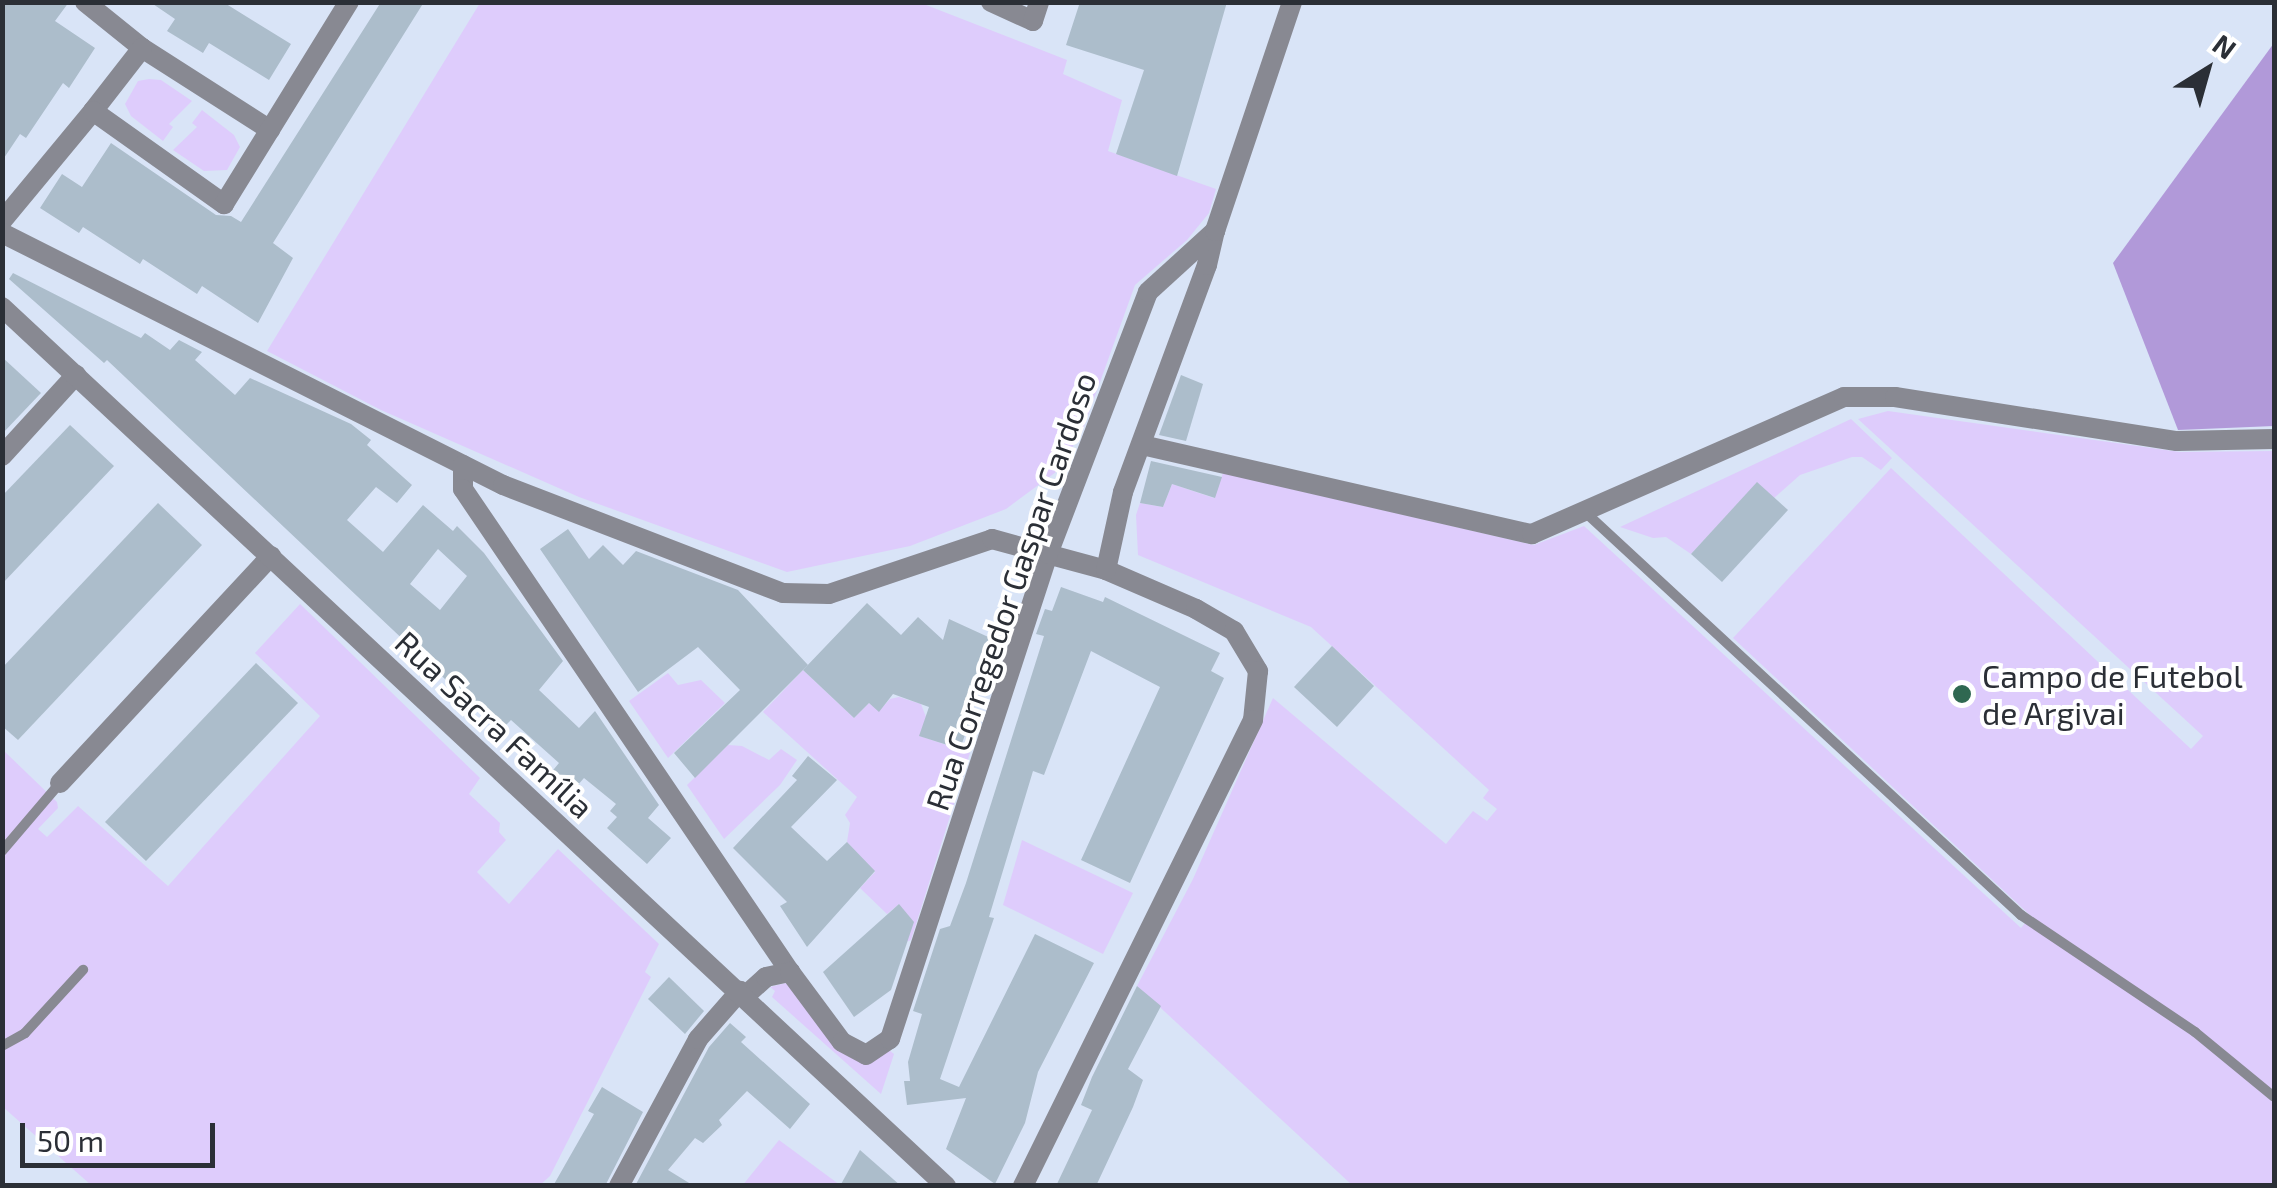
<!DOCTYPE html>
<html>
<head>
<meta charset="utf-8">
<style>
  body { margin:0 }
  #map { position:relative; width:2277px; height:1188px; overflow:hidden; background:#d9e4f7; font-family:"Exo 2",sans-serif }
  div>[style] { position:absolute }
  .green>* { inset:0; background:#deccfc }
  .forest>* { inset:0; background:#b199d9 }
  .building>* { inset:0; background:#acbdcb }
  .service>* { height:10px; margin:-5px; padding:0 5px; transform-origin:5px; border-radius:5px; background:#888992 }
  .minor>* { height:20px; margin:-10px; padding:0 10px; transform-origin:10px; border-radius:10px; background:#888992 }
  .tertiary>* { height:20px; margin:-10px; padding:0 10px; transform-origin:10px; border-radius:10px; background:#888992 }
  .dots>* { width:28px; height:28px; translate:-50% -50%; box-sizing:border-box; border:5px solid #fff; border-radius:50% }
  span { translate:-50% -50%; white-space:nowrap; text-align:center; line-height:1.15; -webkit-text-stroke:8px #fff; paint-order:stroke }
  .street-label { font-size:32px; color:#2b2f36 }
  .poi-label { font-size:32px; color:#2b2f36 }
  .left { translate:0 -50%; text-align:left }
  .frame { position:absolute; inset:0; border:5px solid #2b2f36; pointer-events:none }
  .north { position:absolute; left:2157px; top:20px; width:100px; height:100px; -webkit-text-stroke:8px #fff; paint-order:stroke; rotate:37deg; font-size:28px; font-weight:700; line-height:40px; text-align:center; color:#2b2f36 }
  .north::after { content:''; display:block; margin:auto; width:35px; height:45px; background:#2b2f36; clip-path:polygon(50% 0,100% 100%,50% 72%,0 100%) }
  .scale { position:absolute; left:20px; top:1123px; width:195px; height:45px; box-sizing:border-box; border:5px solid #2b2f36; border-top:0; padding-left:12px; font-size:30px; line-height:35px; white-space:nowrap; color:#2b2f36; -webkit-text-stroke:8px #fff; paint-order:stroke }
</style>
</head>
<body>
<div id="map">
  <div class="green">
    <div style="clip-path:polygon(480px 3px,921px 3px,1067px 60px,1063px 74px,1122px 100px,1108px 151px,1216px 189px,1209px 213px,1187px 240px,1135px 285px,1082px 432px,1056px 472px,1006px 509px,910px 546px,787px 572px,579px 497px,381px 410px,267px 351px)"></div>
    <div style="clip-path:polygon(149px 79px,161px 80px,192px 101px,169px 124px,173px 127px,163px 141px,131px 116px,125px 104px,138px 81px)"></div>
    <div style="clip-path:polygon(202px 110px,234px 135px,240px 147px,227px 170px,204px 171px,173px 150px,197px 127px,192px 123px)"></div>
    <div style="clip-path:polygon(1888px 411px,2180px 452px,2274px 451px,2274px 1185px,1352px 1185px,1137px 986px,1193px 879px,1273px 698px,1446px 844px,1473px 811px,1487px 821px,1497px 809px,1483px 798px,1489px 790px,1311px 627px,1138px 555px,1136px 515px,1140px 503px,1163px 507px,1172px 484px,1214px 498px,1223px 473px,1534px 545px,1584px 526px,2021px 928px,2031px 916px,1733px 638px,1891px 468px,2191px 749px,2203px 736px,1858px 419px)"></div>
    <div style="clip-path:polygon(1851px 419px,1892px 458px,1881px 470px,1862px 457px,1852px 457px,1800px 475px,1774px 498px,1757px 483px,1691px 554px,1666px 537px,1653px 538px,1620px 527px)"></div>
    <div style="clip-path:polygon(300px 604px,480px 778px,469px 794px,500px 823px,499px 832px,506px 840px,477px 872px,509px 904px,558px 849px,659px 944px,645px 972px,651px 977px,550px 1176px,539px 1186px,91px 1185px,3px 1107px,2px 749px,57px 802px,58px 808px,38px 829px,47px 837px,78px 806px,168px 886px,320px 716px,255px 653px)"></div>
    <div style="clip-path:polygon(803px 670px,854px 718px,869px 703px,879px 711px,890px 699px,899px 697px,921px 704px,926px 717px,920px 736px,970px 753px,911px 940px,901px 944px,899px 904px,887px 914px,860px 888px,875px 872px,847px 842px,850px 823px,845px 815px,857px 797px,763px 712px)"></div>
    <div style="clip-path:polygon(668px 673px,678px 685px,701px 680px,725px 703px,668px 758px,629px 701px)"></div>
    <div style="clip-path:polygon(728px 745px,742px 746px,769px 760px,781px 749px,797px 760px,780px 785px,724px 839px,687px 785px)"></div>
    <div style="clip-path:polygon(1022px 840px,1133px 893px,1103px 954px,1003px 905px)"></div>
    <div style="clip-path:polygon(786px 983px,871px 1062px,889px 1050px,894px 1054px,881px 1094px,772px 997px,775px 991px,770px 987px)"></div>
    <div style="clip-path:polygon(779px 1140px,840px 1185px,742px 1186px)"></div>
  </div>
  <div class="forest">
    <div style="clip-path:polygon(2274px 43px,2274px 426px,2178px 430px,2113px 263px)"></div>
  </div>
  <div class="building">
    <div style="clip-path:polygon(2px 2px,69px 2px,55px 21px,95px 48px,69px 88px,63px 83px,26px 138px,20px 134px,2px 161px)"></div>
    <div style="clip-path:polygon(150px 2px,223px 2px,291px 44px,269px 80px,209px 43px,203px 53px,167px 31px,175px 19px)"></div>
    <div style="clip-path:polygon(381px 2px,424px 2px,273px 243px,293px 258px,258px 323px,202px 286px,197px 294px,143px 259px,140px 264px,83px 227px,79px 233px,40px 208px,62px 174px,82px 187px,111px 143px,216px 215px,231px 216px,241px 222px)"></div>
    <div style="clip-path:polygon(1080px 2px,1227px 2px,1177px 176px,1116px 154px,1144px 70px,1066px 45px)"></div>
    <div style="clip-path:polygon(evenodd,13px 273px,141px 338px,145px 333px,170px 350px,179px 340px,202px 352px,195px 360px,235px 395px,250px 378px,351px 424px,371px 440px,367px 445px,412px 485px,397px 503px,376px 487px,347px 520px,383px 552px,423px 505px,453px 531px,457px 526px,484px 553px,563px 661px,539px 690px,579px 728px,595px 711px,659px 805px,648px 818px,671px 838px,647px 864px,607px 828px,617px 817px,610px 811px,616px 804px,584px 778px,570px 794px,549px 775px,559px 763px,511px 720px,500px 731px,107px 360px,104px 363px,9px 279px,13px 273px,438px 549px,467px 576px,440px 610px,410px 584px,438px 549px)"></div>
    <div style="clip-path:polygon(2px 357px,41px 393px,2px 434px)"></div>
    <div style="clip-path:polygon(1181px 375px,1203px 384px,1186px 441px,1159px 435px)"></div>
    <div style="clip-path:polygon(70px 425px,114px 466px,2px 584px,2px 496px)"></div>
    <div style="clip-path:polygon(1151px 461px,1222px 477px,1215px 498px,1172px 484px,1163px 507px,1140px 503px)"></div>
    <div style="clip-path:polygon(1757px 482px,1788px 510px,1722px 582px,1691px 554px)"></div>
    <div style="clip-path:polygon(158px 503px,202px 545px,18px 740px,2px 726px,2px 668px)"></div>
    <div style="clip-path:polygon(568px 529px,589px 559px,603px 545px,623px 565px,636px 551px,738px 590px,808px 665px,695px 778px,674px 753px,740px 690px,698px 647px,638px 692px,540px 549px)"></div>
    <div style="clip-path:polygon(1061px 587px,1103px 602px,1105px 597px,1220px 653px,1211px 671px,1224px 678px,1130px 883px,1081px 860px,1160px 687px,1091px 651px,1044px 775px,1033px 771px,989px 917px,994px 918px,940px 1079px,959px 1087px,1035px 934px,1094px 963px,1038px 1072px,1025px 1123px,995px 1184px,946px 1149px,966px 1098px,907px 1105px,904px 1081px,910px 1081px,908px 1062px,922px 1014px,913px 1011px,940px 929px,950px 926px,966px 883px,1044px 636px,1036px 634px,1045px 609px,1052px 611px)"></div>
    <div style="clip-path:polygon(867px 603px,901px 635px,918px 617px,943px 640px,949px 619px,997px 641px,967px 717px,971px 718px,960px 749px,919px 736px,929px 707px,893px 694px,879px 712px,869px 703px,854px 718px,803px 670px)"></div>
    <div style="clip-path:polygon(1332px 646px,1374px 686px,1337px 727px,1294px 687px)"></div>
    <div style="clip-path:polygon(256px 663px,298px 703px,146px 861px,105px 822px)"></div>
    <div style="clip-path:polygon(808px 756px,837px 780px,791px 827px,827px 861px,847px 842px,875px 871px,807px 947px,780px 906px,787px 902px,733px 848px,797px 780px,792px 776px)"></div>
    <div style="clip-path:polygon(899px 904px,914px 922px,891px 990px,854px 1017px,823px 972px)"></div>
    <div style="clip-path:polygon(669px 977px,704px 1011px,685px 1034px,648px 999px)"></div>
    <div style="clip-path:polygon(1137px 986px,1161px 1006px,1128px 1069px,1143px 1080px,1133px 1107px,1096px 1186px,1056px 1186px,1092px 1110px,1081px 1105px,1092px 1077px)"></div>
    <div style="clip-path:polygon(730px 1023px,746px 1037px,741px 1042px,810px 1104px,790px 1129px,747px 1091px,719px 1120px,722px 1125px,703px 1143px,695px 1138px,668px 1170px,694px 1186px,635px 1186px,709px 1047px)"></div>
    <div style="clip-path:polygon(602px 1087px,643px 1112px,605px 1186px,553px 1186px,594px 1114px,588px 1111px)"></div>
    <div style="clip-path:polygon(860px 1150px,901px 1186px,840px 1186px)"></div>
  </div>
  <div class="service">
    <div style="left:1585px;top:512px;width:594px;rotate:42.75deg"></div>
    <div style="left:2021px;top:915px;width:210px;rotate:33.9deg"></div>
    <div style="left:2195px;top:1032px;width:102px;rotate:39.4deg"></div>
    <div style="left:2px;top:851px;width:89px;rotate:-49.5deg"></div>
    <div style="left:2px;top:1046px;width:26px;rotate:-29deg"></div>
    <div style="left:25px;top:1033px;width:86px;rotate:-47.4deg"></div>
  </div>
  <div class="minor">
    <div style="left:85px;top:2px;width:73px;rotate:38.9deg"></div>
    <div style="left:142px;top:48px;width:152px;rotate:32.6deg"></div>
    <div style="left:991px;top:2px;width:46px;rotate:24.3deg"></div>
    <div style="left:1033px;top:21px;width:20px;rotate:-72deg"></div>
    <div style="left:93px;top:111px;width:80px;rotate:-52.1deg"></div>
    <div style="left:2px;top:221px;width:143px;rotate:-50.4deg"></div>
    <div style="left:93px;top:111px;width:161px;rotate:35.4deg"></div>
    <div style="left:224px;top:204px;width:238px;rotate:-58.3deg"></div>
    <div style="left:2px;top:233px;width:561px;rotate:26.7deg"></div>
    <div style="left:503px;top:485px;width:300px;rotate:21.1deg"></div>
    <div style="left:783px;top:593px;width:46px;rotate:1.2deg"></div>
    <div style="left:829px;top:594px;width:172px;rotate:-18.6deg"></div>
    <div style="left:992px;top:539px;width:118px;rotate:15.2deg"></div>
    <div style="left:1106px;top:570px;width:98px;rotate:23.4deg"></div>
    <div style="left:1196px;top:609px;width:44px;rotate:30.1deg"></div>
    <div style="left:1234px;top:631px;width:47px;rotate:59deg"></div>
    <div style="left:1258px;top:671px;width:49px;rotate:95.8deg"></div>
    <div style="left:1253px;top:720px;width:520px;rotate:116.27deg"></div>
    <div style="left:1142px;top:445px;width:400px;rotate:12.9deg"></div>
    <div style="left:1532px;top:534px;width:341px;rotate:-23.7deg"></div>
    <div style="left:1844px;top:397px;width:51px"></div>
    <div style="left:1895px;top:397px;width:285px;rotate:8.9deg"></div>
    <div style="left:2177px;top:441px;width:97px;rotate:-1.2deg"></div>
    <div style="left:2px;top:456px;width:110px;rotate:-47.6deg"></div>
    <div style="left:463px;top:465px;width:24px;rotate:90deg"></div>
    <div style="left:463px;top:489px;width:583px;rotate:55.9deg"></div>
    <div style="left:1106px;top:570px;width:80px;rotate:-77.7deg"></div>
    <div style="left:1123px;top:492px;width:242px;rotate:-69.7deg"></div>
    <div style="left:1207px;top:265px;width:35px;rotate:-77deg"></div>
    <div style="left:60px;top:783px;width:310px;rotate:-47.1deg"></div>
    <div style="left:745px;top:996px;width:28px;rotate:-42deg"></div>
    <div style="left:766px;top:977px;width:25px;rotate:-12deg"></div>
    <div style="left:790px;top:972px;width:87px;rotate:53.4deg"></div>
    <div style="left:842px;top:1042px;width:27px;rotate:28deg"></div>
    <div style="left:866px;top:1055px;width:29px;rotate:-34deg"></div>
    <div style="left:890px;top:1039px;width:510px;rotate:-71.96deg"></div>
    <div style="left:1048px;top:554px;width:280px;rotate:-69.1deg"></div>
    <div style="left:1148px;top:292px;width:91px;rotate:-42.3deg"></div>
    <div style="left:1215px;top:231px;width:242px;rotate:-71.4deg"></div>
    <div style="left:619px;top:1186px;width:167px;rotate:-61.7deg"></div>
    <div style="left:698px;top:1039px;width:64px;rotate:-48.8deg"></div>
  </div>
  <div class="tertiary">
    <div style="left:2px;top:307px;width:1290px;rotate:42.96deg"></div>
  </div>
  <div class="dots">
    <div style="left:1962px;top:694px;background:#2f6851"></div>
  </div>
  <div class="street-label">
    <span style="left:1010px;top:591px;rotate:-71deg">Rua Corregedor Gaspar Cardoso</span>
    <span style="left:495px;top:724px;rotate:43deg">Rua Sacra Família</span>
  </div>
  <div class="poi-label">
    <span class="left" style="left:1982px;top:694px">Campo de Futebol<br>de Argivai</span>
  </div>
  <div class="frame"></div>
  <div class="north">N</div>
  <div class="scale">50 m</div>
</div>
</body>
</html>
